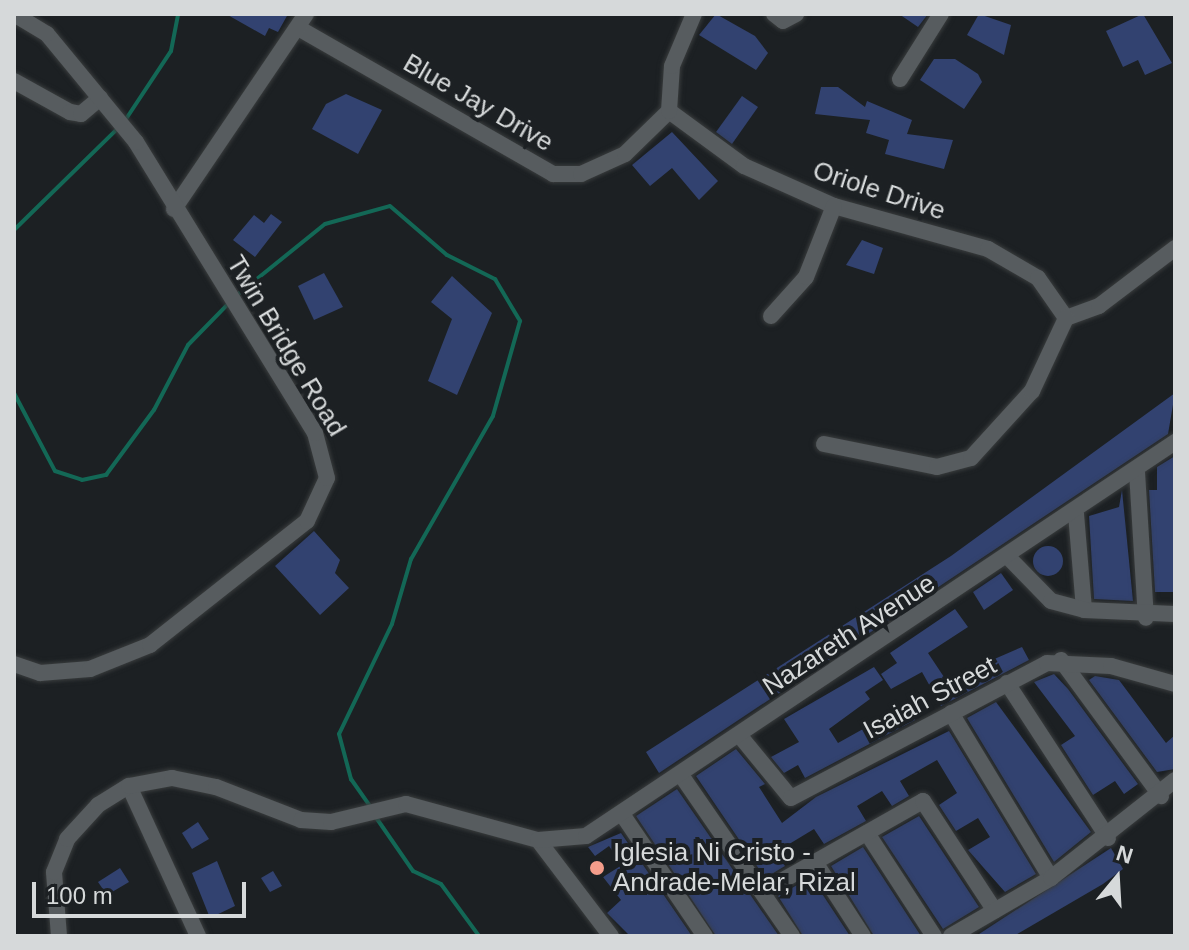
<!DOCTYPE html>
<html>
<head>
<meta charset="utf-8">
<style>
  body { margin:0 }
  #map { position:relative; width:1189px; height:950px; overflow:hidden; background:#1c2023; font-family:Helvetica,sans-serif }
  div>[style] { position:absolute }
  .stream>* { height:4px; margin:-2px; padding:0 2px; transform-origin:2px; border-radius:2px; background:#136856 }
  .building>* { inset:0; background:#324270 }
  .round { border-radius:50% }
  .roads { filter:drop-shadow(0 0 2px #393c3d) drop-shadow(0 0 2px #393c3d) }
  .minor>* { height:16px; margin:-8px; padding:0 8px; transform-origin:8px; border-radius:8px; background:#575c5f }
  .dots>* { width:22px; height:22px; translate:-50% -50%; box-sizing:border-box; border:4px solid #1c2023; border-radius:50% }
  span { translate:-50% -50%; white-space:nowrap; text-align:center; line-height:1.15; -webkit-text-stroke:8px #1c2023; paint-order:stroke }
  .street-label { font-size:26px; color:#d6d9da }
  .poi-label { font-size:26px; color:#d6d9da }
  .left { translate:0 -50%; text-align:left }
  .frame { position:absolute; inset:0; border:16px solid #d6d9da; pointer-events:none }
  .north { position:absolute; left:1077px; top:838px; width:80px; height:80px; -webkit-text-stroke:6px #1c2023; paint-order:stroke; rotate:18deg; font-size:22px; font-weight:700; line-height:32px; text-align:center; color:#d6d9da }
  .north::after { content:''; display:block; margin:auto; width:28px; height:36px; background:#d6d9da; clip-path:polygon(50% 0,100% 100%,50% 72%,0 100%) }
  .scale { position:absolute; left:32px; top:882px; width:214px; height:36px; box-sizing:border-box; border:4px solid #d6d9da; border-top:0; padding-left:10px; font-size:24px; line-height:28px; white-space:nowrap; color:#d6d9da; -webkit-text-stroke:6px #1c2023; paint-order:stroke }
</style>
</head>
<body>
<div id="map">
  <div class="stream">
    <div style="left:124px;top:122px;width:85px;rotate:-56.5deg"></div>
    <div style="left:171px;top:51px;width:38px;rotate:-79deg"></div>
    <div style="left:14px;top:230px;width:146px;rotate:-44.4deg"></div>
    <div style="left:237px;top:295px;width:113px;rotate:-38.9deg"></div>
    <div style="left:325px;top:224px;width:67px;rotate:-15.5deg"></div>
    <div style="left:390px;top:206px;width:75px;rotate:40.7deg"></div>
    <div style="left:447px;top:255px;width:54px;rotate:26.6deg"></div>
    <div style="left:495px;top:279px;width:49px;rotate:59.2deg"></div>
    <div style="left:520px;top:321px;width:99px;rotate:105.9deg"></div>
    <div style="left:493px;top:416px;width:165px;rotate:119.8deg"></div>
    <div style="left:411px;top:559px;width:68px;rotate:106.3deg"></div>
    <div style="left:392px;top:624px;width:122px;rotate:115.7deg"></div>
    <div style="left:339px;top:734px;width:47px;rotate:75.1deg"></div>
    <div style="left:351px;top:779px;width:35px;rotate:55deg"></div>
    <div style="left:14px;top:393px;width:88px;rotate:62.3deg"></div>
    <div style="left:55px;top:471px;width:28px;rotate:18deg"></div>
    <div style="left:82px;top:480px;width:25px;rotate:-12deg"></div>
    <div style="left:106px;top:475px;width:81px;rotate:-53.6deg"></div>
    <div style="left:154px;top:410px;width:73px;rotate:-62.4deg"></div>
    <div style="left:188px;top:345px;width:62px;rotate:-45.7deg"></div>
    <div style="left:375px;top:816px;width:67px;rotate:55.4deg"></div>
    <div style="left:413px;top:871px;width:31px;rotate:25deg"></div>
    <div style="left:441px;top:884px;width:64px;rotate:53.8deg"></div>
  </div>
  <div class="building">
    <div style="clip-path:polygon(226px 14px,288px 14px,278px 32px,269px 28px,265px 36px)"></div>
    <div style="clip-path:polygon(716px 14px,755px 36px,768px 53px,756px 70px,699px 35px)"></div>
    <div style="clip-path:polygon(899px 14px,928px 14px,918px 27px)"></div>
    <div style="clip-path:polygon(979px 14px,1011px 25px,1004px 55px,967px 35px)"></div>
    <div style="clip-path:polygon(1143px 14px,1172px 63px,1145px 75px,1138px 60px,1123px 67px,1106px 31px)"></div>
    <div style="clip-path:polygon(934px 59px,955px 59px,978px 74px,982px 82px,964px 109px,920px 80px)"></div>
    <div style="clip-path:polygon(821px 87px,838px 87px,865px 107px,867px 101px,912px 120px,907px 134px,953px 140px,944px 169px,885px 154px,889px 140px,866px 133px,870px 120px,815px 114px)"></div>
    <div style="clip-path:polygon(346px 94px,382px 110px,358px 154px,312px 129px,326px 104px)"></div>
    <div style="clip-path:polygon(742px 96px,758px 107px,732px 144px,716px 132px)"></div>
    <div style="clip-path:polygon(672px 132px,718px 181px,699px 200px,672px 168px,650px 186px,632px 165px)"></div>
    <div style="clip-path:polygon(271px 214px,282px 222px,255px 257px,233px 240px,254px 215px,264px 223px)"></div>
    <div style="clip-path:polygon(862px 240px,883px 248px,874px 274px,846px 265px)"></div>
    <div style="clip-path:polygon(324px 273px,343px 307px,314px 320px,298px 286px)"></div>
    <div style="clip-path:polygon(452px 276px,492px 313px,457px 395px,428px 381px,452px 319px,431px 302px)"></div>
    <div style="clip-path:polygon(1175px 393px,1168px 434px,659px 773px,646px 752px,951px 556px)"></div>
    <div style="clip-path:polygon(1175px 456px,1175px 592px,1155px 592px,1149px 490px,1157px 490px,1157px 467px)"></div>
    <div style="clip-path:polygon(1122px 490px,1133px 601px,1094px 599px,1089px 516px,1119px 507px)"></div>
    <div style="clip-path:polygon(314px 531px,340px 560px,335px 573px,349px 588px,320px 615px,275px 566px)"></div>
    <div class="round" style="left:1033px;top:546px;width:30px;height:30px"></div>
    <div style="clip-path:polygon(1001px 573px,1013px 590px,984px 610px,973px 592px)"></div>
    <div style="clip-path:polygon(955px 609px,968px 627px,928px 653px,946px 680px,1022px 647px,1029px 660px,941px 706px,922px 672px,891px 689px,881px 674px,897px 663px,890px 653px)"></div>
    <div style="clip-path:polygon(874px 667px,883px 680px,865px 692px,870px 699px,829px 729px,838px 743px,906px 705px,915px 720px,805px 778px,798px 765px,784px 773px,771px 757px,799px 742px,784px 719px)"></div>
    <div style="clip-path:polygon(1054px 674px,1068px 689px,1138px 784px,1124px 794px,1115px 781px,1093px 795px,1061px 745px,1075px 736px,1034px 682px)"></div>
    <div style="clip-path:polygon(1095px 676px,1119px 680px,1166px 743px,1175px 735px,1175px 769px,1157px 772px,1089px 680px)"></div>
    <div style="clip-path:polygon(996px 702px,1091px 832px,1054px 862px,967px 718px)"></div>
    <div style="clip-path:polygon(949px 731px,1036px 874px,1005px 892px,968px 850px,990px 837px,978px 818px,956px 831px,939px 805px,957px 793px,937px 760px,900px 781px,909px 796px,892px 806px,882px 791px,857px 806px,866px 821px,824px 844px,814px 829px,776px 852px,785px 866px,765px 878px,696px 776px,736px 749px,765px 784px,759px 787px,782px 823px,816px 797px)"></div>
    <div style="clip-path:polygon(677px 789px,779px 936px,716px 936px,636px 816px)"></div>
    <div style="clip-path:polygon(919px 816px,979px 907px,943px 929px,882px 837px)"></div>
    <div style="clip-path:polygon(198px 822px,209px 839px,192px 849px,182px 833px)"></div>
    <div style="clip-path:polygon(621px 833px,692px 936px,630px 936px,607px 913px,621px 900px,603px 877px,622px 865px,609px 846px,595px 856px,588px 847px)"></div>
    <div style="clip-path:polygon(863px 847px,921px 936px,874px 936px,831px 866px)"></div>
    <div style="clip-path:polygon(1111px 848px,1123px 869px,1103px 884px,1014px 936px,976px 936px)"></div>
    <div style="clip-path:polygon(217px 861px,235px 906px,210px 918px,192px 873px)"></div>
    <div style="clip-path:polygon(120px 868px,129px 882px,107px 895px,98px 882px)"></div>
    <div style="clip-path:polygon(273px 871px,282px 886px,270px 892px,261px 878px)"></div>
    <div style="clip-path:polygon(811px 877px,850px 936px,803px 936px,778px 896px)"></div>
  </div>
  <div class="roads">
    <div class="minor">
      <div style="left:774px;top:14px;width:11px;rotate:38deg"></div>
      <div style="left:783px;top:21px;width:15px;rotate:-28deg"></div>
      <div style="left:300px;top:29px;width:292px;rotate:29.8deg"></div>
      <div style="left:553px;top:174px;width:28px"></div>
      <div style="left:581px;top:174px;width:48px;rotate:-24.4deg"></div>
      <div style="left:625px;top:154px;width:62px;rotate:-44.3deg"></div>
      <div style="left:900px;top:79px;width:77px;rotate:-57.8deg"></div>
      <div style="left:14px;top:81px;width:64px;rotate:29deg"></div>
      <div style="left:70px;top:112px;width:11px;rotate:10deg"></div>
      <div style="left:81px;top:114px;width:25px;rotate:-40deg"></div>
      <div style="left:669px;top:111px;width:93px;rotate:36.3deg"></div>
      <div style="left:744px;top:166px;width:98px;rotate:24deg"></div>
      <div style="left:834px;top:206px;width:160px;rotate:15.6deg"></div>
      <div style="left:988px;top:249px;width:58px;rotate:30.1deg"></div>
      <div style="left:1038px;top:278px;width:49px;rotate:55deg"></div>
      <div style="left:669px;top:111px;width:45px;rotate:-86.2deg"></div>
      <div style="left:672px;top:66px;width:56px;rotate:-67.1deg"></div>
      <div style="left:174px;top:209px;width:235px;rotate:-55.9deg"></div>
      <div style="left:771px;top:316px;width:52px;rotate:-48.1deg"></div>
      <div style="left:806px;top:277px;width:76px;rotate:-68.5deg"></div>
      <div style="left:1066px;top:318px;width:35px;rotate:-20deg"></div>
      <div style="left:1099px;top:306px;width:96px;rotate:-37.3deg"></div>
      <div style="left:824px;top:444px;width:115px;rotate:11.5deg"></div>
      <div style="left:937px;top:467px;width:35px;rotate:-15deg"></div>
      <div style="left:971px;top:458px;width:91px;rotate:-47.7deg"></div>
      <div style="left:1032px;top:391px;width:81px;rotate:-65deg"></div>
      <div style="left:1137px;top:472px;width:146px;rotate:86.5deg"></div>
      <div style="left:1076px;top:514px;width:96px;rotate:85.2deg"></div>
      <div style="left:1084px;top:610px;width:91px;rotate:2.5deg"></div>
      <div style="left:1009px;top:558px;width:60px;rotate:45.7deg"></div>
      <div style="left:1051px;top:601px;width:34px;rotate:15deg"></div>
      <div style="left:1061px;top:660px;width:169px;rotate:53.7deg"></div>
      <div style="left:14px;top:664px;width:28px;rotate:19deg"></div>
      <div style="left:40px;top:673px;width:50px;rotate:-4.6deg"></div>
      <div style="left:90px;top:669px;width:65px;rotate:-21.8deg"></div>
      <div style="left:150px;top:645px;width:200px;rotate:-38.3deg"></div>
      <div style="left:307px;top:521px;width:47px;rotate:-65.1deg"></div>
      <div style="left:327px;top:478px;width:47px;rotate:-104.9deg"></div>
      <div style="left:315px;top:433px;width:342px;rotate:-121.6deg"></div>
      <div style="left:136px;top:142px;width:140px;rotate:-129.5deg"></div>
      <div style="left:47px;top:34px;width:39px;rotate:-149deg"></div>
      <div style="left:1007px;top:683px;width:185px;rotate:56.9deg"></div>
      <div style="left:951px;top:713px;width:193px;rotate:58.8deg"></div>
      <div style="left:740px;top:736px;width:80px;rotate:50.6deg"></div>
      <div style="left:791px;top:798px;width:289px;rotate:-27.8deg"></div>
      <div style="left:1047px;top:663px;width:64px;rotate:2.7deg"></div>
      <div style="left:1111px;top:666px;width:66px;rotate:15.7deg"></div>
      <div style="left:681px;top:775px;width:196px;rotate:55.4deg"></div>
      <div style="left:129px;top:786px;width:165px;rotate:65.3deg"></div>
      <div style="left:622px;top:814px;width:148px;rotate:55.8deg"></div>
      <div style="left:867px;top:833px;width:123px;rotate:57deg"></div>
      <div style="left:538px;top:840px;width:121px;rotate:52.8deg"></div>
      <div style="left:815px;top:862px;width:88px;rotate:57deg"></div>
      <div style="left:762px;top:892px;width:185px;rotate:-29.5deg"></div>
      <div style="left:923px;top:801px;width:131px;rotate:56.8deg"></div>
      <div style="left:59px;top:936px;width:64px;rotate:-94.5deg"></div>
      <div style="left:54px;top:872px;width:35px;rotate:-68deg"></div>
      <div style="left:67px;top:839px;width:46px;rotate:-47.6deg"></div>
      <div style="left:98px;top:805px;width:36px;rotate:-32deg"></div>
      <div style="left:129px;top:786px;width:44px;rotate:-10.5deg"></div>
      <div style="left:172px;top:778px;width:45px;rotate:11.6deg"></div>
      <div style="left:216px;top:787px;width:91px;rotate:21.2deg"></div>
      <div style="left:301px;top:820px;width:30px;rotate:4deg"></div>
      <div style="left:331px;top:822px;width:77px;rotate:-13.5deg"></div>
      <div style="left:406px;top:804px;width:137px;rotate:15.3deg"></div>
      <div style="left:538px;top:840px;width:48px;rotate:-4.8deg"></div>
      <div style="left:586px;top:836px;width:709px;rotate:-33.78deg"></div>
      <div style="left:951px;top:936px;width:116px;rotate:-30.1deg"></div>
      <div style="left:1051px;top:878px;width:158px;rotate:-38.3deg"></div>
    </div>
  </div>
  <div class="dots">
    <div style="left:597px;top:868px;background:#f49d8b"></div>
  </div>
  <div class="street-label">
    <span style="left:478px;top:103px;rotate:30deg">Blue Jay Drive</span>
    <span style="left:879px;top:191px;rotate:18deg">Oriole Drive</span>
    <span style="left:286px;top:346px;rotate:59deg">Twin Bridge Road</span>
    <span style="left:849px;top:635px;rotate:-33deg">Nazareth Avenue</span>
    <span style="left:930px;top:698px;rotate:-28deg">Isaiah Street</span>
  </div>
  <div class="poi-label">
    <span class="left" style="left:613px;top:868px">Iglesia Ni Cristo -<br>Andrade-Melar, Rizal</span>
  </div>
  <div class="frame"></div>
  <div class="north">N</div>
  <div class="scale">100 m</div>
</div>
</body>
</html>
